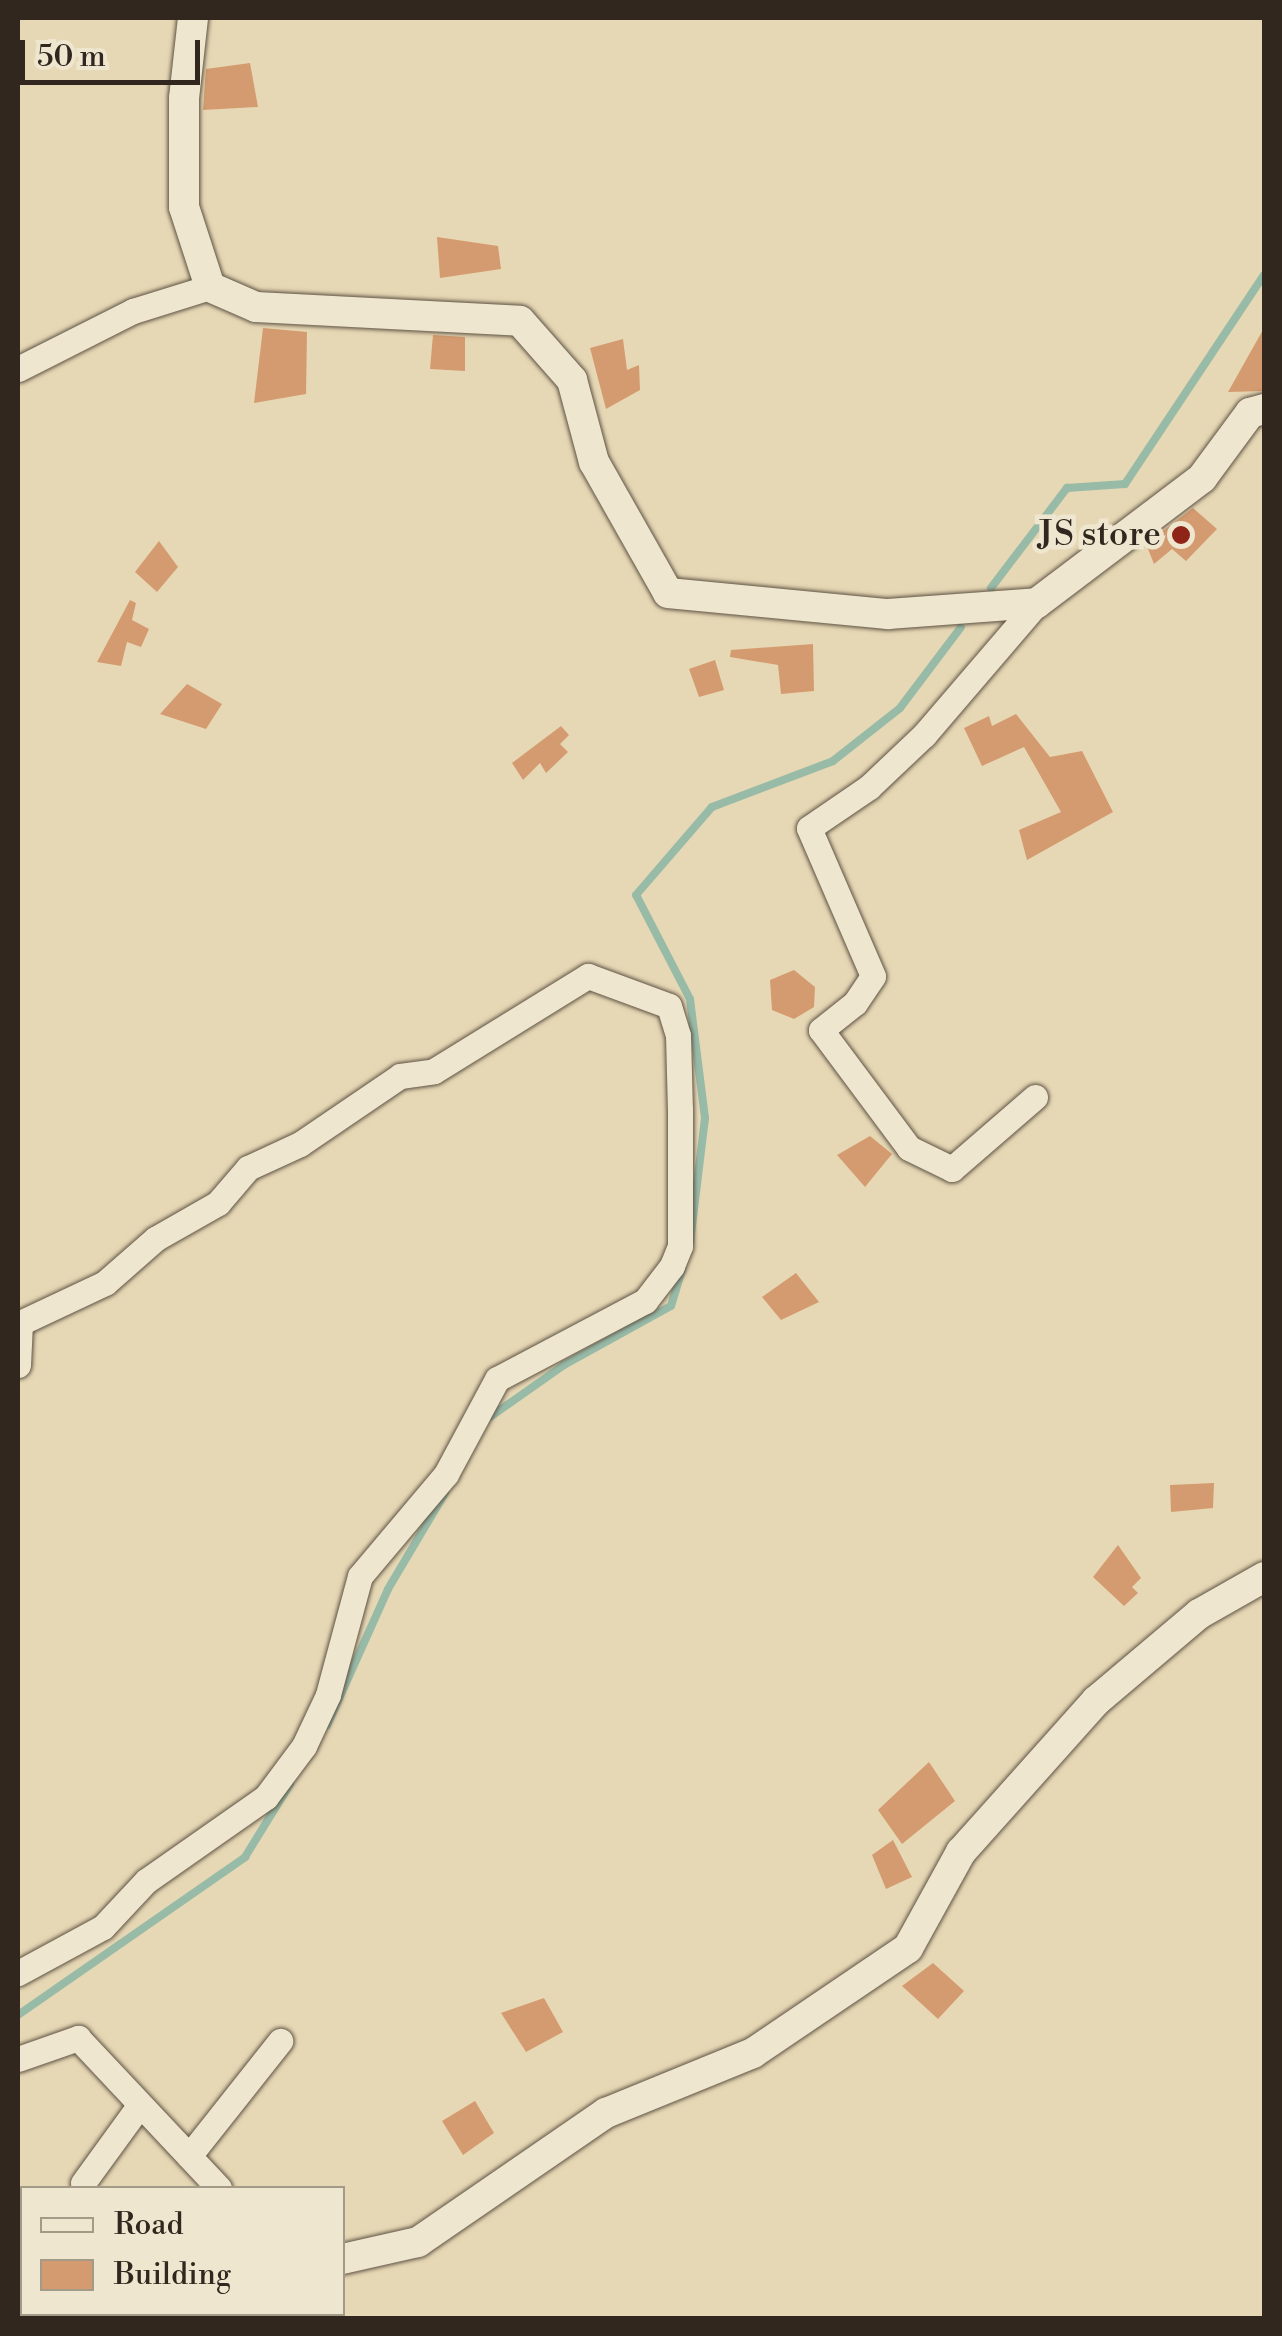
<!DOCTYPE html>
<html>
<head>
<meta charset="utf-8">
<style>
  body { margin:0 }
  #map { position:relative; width:1282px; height:2336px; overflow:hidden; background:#e7d8b5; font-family:"Libre Bodoni",serif }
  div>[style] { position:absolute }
  .stream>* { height:8px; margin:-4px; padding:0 4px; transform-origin:4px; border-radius:4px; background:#98bba8 }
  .building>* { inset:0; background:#d59b70 }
  .roads { filter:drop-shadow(0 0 2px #5e5344) drop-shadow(0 0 2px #5e5344) }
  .minor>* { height:25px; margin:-12.5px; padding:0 12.5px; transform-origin:12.5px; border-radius:12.5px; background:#efe6cf }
  .tertiary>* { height:30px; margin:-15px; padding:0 15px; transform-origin:15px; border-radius:15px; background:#efe6cf }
  .dots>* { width:28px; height:28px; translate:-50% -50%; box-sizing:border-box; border:5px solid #efe6cf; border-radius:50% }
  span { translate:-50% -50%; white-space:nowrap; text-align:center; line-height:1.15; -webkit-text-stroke:9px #efe6cf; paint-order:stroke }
  .poi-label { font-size:35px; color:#31271e }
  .right { translate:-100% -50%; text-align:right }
  .frame { position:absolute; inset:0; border:20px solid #31271e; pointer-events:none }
  .legend { position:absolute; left:20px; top:2186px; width:325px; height:130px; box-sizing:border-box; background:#efe6cf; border:2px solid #a39a88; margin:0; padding:12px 18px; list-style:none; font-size:30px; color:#31271e }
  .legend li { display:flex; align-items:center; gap:20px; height:50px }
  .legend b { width:50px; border:2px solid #a39a88 }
  .scale { position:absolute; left:20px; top:40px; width:180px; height:45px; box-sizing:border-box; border:5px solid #31271e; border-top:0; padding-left:12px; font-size:30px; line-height:35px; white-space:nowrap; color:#31271e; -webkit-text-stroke:8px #efe6cf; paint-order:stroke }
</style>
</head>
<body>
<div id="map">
  <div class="stream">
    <div style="left:991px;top:588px;width:126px;rotate:-52.8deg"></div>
    <div style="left:1067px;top:488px;width:58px;rotate:-3.9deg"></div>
    <div style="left:1125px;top:484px;width:251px;rotate:-56.4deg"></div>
    <div style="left:690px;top:1242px;width:125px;rotate:-83.1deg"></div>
    <div style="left:705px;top:1118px;width:120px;rotate:-97.2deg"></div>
    <div style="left:690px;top:999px;width:117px;rotate:-117.4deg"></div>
    <div style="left:636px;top:895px;width:116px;rotate:-49.2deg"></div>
    <div style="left:712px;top:807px;width:129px;rotate:-20.8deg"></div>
    <div style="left:833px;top:761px;width:85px;rotate:-38.3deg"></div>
    <div style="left:900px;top:708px;width:101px;rotate:-53deg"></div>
    <div style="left:490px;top:1417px;width:90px;rotate:-35.1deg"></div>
    <div style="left:564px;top:1365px;width:122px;rotate:-28.9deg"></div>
    <div style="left:671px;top:1306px;width:38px;rotate:-73deg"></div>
    <div style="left:327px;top:1725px;width:149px;rotate:-65.8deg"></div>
    <div style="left:388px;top:1589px;width:112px;rotate:-59.3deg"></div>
    <div style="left:18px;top:2015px;width:277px;rotate:-34.8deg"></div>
    <div style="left:245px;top:1857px;width:86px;rotate:-58.3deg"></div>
  </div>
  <div class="building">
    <div style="clip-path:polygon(250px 63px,258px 107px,203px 110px,206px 69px)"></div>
    <div style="clip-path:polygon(437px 237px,498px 246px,501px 269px,440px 278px)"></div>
    <div style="clip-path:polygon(263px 328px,307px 332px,306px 394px,254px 403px)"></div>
    <div style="clip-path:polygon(1264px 328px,1264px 391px,1228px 392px)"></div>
    <div style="clip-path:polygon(433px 335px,465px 337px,465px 371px,430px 369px)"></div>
    <div style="clip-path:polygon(623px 339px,627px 370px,639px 365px,640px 390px,606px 409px,590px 348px)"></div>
    <div style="clip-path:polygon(1193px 508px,1217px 529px,1186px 561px,1172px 549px,1154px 564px,1146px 544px)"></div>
    <div style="clip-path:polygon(159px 541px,178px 567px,157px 592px,135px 572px)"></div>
    <div style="clip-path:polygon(130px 600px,136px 603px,132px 620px,149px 629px,141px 647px,127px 642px,121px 666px,97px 662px)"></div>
    <div style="clip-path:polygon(813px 644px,814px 691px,781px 694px,778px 665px,730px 657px,731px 650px)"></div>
    <div style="clip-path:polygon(715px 660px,724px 690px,699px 697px,689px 669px)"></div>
    <div style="clip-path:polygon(187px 684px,222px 704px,206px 729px,160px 714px)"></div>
    <div style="clip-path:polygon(1016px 714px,1050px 757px,1082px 751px,1113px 812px,1027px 860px,1019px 830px,1061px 812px,1024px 747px,982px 766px,964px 728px,989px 716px,992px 726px)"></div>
    <div style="clip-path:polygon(561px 726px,569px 735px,560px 744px,568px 752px,546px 773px,540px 763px,523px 780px,512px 763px)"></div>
    <div style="clip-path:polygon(794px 970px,815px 987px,814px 1007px,794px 1019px,772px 1010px,770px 980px)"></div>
    <div style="clip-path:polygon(870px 1136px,892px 1154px,865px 1187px,837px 1155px)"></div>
    <div style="clip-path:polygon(796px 1273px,819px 1302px,781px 1320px,762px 1297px)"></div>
    <div style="clip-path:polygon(1214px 1483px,1213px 1508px,1171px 1512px,1170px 1485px)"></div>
    <div style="clip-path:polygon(1118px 1545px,1141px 1578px,1132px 1587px,1138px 1593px,1124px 1606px,1093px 1577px)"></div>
    <div style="clip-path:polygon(929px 1762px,955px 1801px,902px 1844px,878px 1810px)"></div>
    <div style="clip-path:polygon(893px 1840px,912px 1877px,886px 1889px,872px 1855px)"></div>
    <div style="clip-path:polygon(933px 1963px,964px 1991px,938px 2019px,902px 1986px)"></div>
    <div style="clip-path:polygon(544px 1998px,563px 2032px,526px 2052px,501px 2013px)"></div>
    <div style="clip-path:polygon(475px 2101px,494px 2133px,463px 2155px,442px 2121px)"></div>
  </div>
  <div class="roads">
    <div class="minor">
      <div style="left:18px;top:369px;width:129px;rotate:-26.8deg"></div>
      <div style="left:133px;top:311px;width:81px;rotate:-17.3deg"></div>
      <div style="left:1035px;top:1097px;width:110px;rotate:139.1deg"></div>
      <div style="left:952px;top:1169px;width:48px;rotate:-154deg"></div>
      <div style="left:909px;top:1148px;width:147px;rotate:-126.7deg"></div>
      <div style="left:821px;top:1030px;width:43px;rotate:-38.5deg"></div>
      <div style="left:855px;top:1003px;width:32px;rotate:-56deg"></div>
      <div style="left:873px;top:976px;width:161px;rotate:-113.4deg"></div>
      <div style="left:809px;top:828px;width:73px;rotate:-34.3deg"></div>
      <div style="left:869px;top:787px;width:76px;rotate:-43.4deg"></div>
      <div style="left:924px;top:735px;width:174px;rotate:-49.4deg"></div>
      <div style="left:18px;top:1365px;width:42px;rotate:-87.3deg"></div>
      <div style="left:20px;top:1323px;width:94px;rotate:-25.2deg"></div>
      <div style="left:105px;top:1283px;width:67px;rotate:-41.3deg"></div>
      <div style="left:155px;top:1239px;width:73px;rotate:-29.7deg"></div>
      <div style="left:218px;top:1203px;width:46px;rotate:-49.4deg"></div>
      <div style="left:248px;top:1168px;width:57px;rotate:-24.8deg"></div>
      <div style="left:300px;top:1144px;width:121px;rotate:-34.2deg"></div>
      <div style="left:400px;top:1076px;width:34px;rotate:-8deg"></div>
      <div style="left:434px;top:1071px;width:181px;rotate:-31.7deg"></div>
      <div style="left:588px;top:976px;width:86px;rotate:20.3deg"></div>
      <div style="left:669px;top:1006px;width:30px;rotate:73deg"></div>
      <div style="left:678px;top:1035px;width:74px;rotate:88.5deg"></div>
      <div style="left:680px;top:1109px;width:137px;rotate:90deg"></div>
      <div style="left:680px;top:1246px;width:22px;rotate:112deg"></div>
      <div style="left:672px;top:1266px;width:44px;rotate:127.6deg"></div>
      <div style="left:645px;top:1301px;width:167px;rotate:152.2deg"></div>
      <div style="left:497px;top:1379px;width:108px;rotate:118.2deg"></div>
      <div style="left:446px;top:1474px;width:133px;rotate:130.1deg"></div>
      <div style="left:360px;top:1576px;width:123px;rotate:105.1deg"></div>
      <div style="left:328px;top:1695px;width:56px;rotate:115.2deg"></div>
      <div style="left:304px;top:1746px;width:64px;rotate:126.7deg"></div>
      <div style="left:266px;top:1797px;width:146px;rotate:145deg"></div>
      <div style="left:146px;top:1881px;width:63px;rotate:133.1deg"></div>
      <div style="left:103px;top:1927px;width:97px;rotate:151.6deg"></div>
      <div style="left:18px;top:2059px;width:64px;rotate:-19.3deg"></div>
      <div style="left:78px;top:2038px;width:206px;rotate:46.8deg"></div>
      <div style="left:189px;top:2156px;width:147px;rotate:-51.6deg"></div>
      <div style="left:83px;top:2183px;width:95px;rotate:-54deg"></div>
    </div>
    <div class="tertiary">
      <div style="left:193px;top:18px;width:81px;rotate:96.4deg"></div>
      <div style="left:184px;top:98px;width:109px;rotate:90deg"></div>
      <div style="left:184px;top:207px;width:84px;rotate:72deg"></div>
      <div style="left:210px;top:287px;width:50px;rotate:23.5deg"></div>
      <div style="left:256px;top:307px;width:264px;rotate:3deg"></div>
      <div style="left:520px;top:321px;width:79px;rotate:48.6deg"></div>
      <div style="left:572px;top:380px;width:85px;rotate:75deg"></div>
      <div style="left:594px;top:462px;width:150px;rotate:60.5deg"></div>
      <div style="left:668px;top:593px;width:221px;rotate:5.5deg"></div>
      <div style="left:888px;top:614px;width:149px;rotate:-4.2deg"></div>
      <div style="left:1037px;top:603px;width:207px;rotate:-37.1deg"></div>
      <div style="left:1202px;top:478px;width:81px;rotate:-53.6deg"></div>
      <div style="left:1250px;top:413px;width:15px;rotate:-16deg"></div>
      <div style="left:342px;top:2259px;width:78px;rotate:-12.6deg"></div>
      <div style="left:418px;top:2242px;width:228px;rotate:-34.5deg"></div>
      <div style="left:606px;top:2113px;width:159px;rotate:-22.2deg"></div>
      <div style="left:753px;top:2053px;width:187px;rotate:-34.1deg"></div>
      <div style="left:908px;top:1948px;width:110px;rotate:-61.1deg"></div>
      <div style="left:961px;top:1852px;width:203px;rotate:-48.2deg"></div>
      <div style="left:1096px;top:1701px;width:135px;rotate:-40.2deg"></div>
      <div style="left:1199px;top:1614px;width:75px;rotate:-29.6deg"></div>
      <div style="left:214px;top:2318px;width:7px;rotate:-34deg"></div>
    </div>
  </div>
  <div class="dots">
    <div style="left:1181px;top:535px;background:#8f2418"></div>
  </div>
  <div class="poi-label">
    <span class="right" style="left:1161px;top:535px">JS store</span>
  </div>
  <div class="frame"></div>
  <ul class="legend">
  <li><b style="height:12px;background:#efe6cf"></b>Road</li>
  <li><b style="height:28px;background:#d59b70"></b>Building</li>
  </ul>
  <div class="scale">50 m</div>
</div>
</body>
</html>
